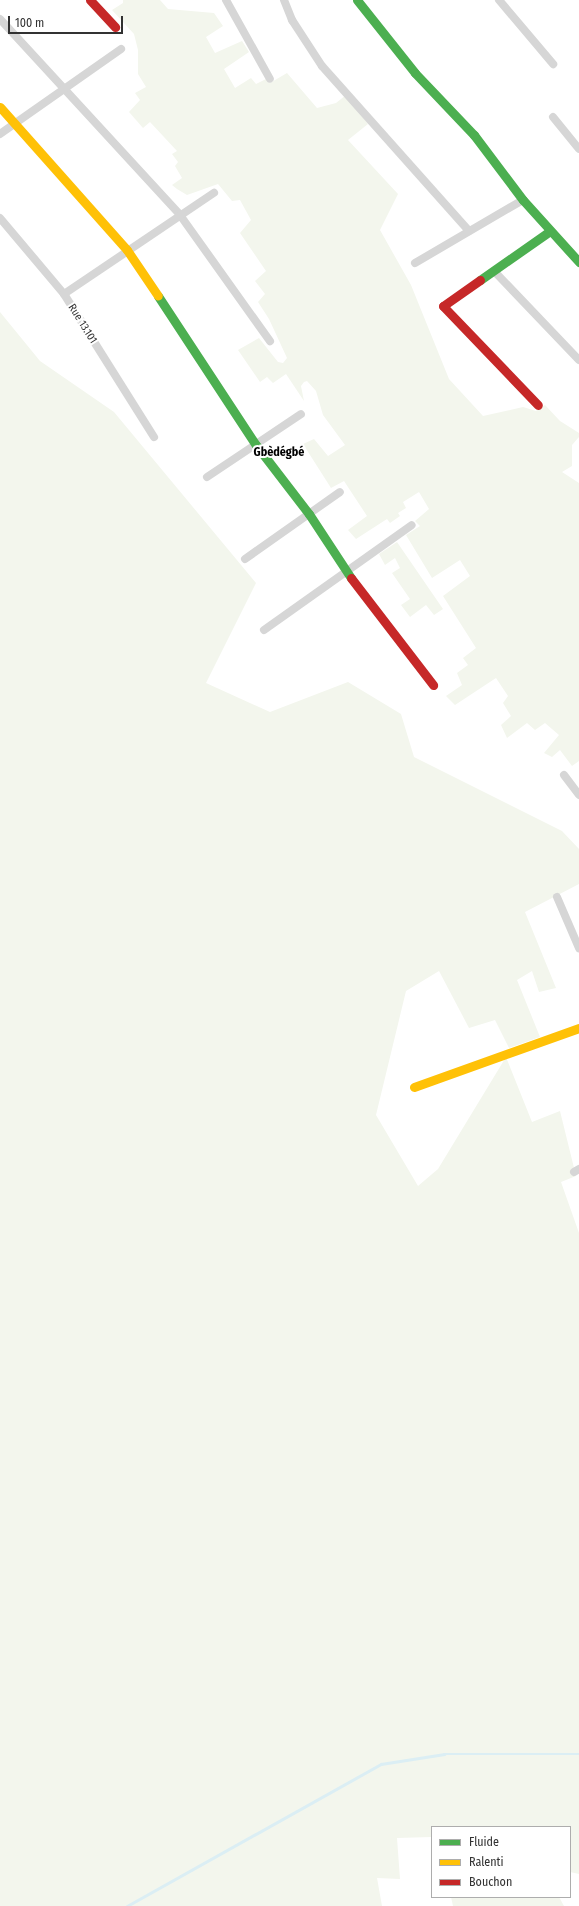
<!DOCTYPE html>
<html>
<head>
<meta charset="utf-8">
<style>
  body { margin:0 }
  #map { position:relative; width:579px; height:1906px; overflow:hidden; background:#fff; font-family:"Fira Sans Condensed",sans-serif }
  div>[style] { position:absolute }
  .green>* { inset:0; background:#f3f6ed }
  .stream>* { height:2.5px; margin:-1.25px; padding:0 1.25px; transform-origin:1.25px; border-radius:1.25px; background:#dbeef4 }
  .street>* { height:8px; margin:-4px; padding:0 4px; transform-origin:4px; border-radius:4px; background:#d6d6d6 }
  .fast>* { height:9px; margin:-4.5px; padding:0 4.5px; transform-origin:4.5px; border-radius:4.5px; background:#4caf50 }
  .slow>* { height:9px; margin:-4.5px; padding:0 4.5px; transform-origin:4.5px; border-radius:4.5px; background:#ffc107 }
  .jam>* { height:9px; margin:-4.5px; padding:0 4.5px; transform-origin:4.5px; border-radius:4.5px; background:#c62828 }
  span { translate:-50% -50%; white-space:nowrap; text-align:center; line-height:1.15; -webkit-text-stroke:4px #fff; paint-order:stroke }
  .street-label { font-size:11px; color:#323232 }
  .neighbourhood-label { font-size:12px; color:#000; font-weight:700 }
  .legend { position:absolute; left:431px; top:1826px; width:140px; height:72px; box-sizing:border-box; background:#fff; border:1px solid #adadad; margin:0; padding:5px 7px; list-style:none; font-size:12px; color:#323232 }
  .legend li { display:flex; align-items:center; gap:8px; height:20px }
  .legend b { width:20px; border:1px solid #adadad }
  .scale { position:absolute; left:8px; top:16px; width:115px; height:18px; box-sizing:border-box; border:2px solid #323232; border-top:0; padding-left:5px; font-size:12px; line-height:14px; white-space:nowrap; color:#323232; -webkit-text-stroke:3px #fff; paint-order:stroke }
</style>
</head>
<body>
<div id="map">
  <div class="green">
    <div style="clip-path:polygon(123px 0,160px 0,168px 9px,214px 13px,223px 26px,206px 37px,215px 53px,242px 41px,249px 52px,224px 69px,235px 88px,251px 78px,256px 84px,266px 79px,270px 83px,287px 73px,317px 108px,336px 103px,346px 95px,368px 124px,348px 140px,398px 194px,380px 230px,411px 285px,449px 379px,483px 416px,523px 407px,536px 411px,545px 405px,560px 421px,579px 433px,579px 437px,572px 445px,572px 466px,562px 472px,579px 483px,579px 761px,572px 766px,560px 750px,552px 757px,544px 753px,559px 735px,545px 723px,535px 730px,527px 723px,507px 738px,501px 725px,511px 716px,503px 703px,508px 696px,496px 678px,455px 705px,446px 696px,462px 685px,457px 673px,468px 665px,463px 658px,476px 648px,443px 596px,470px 576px,460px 560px,432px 578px,406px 535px,420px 526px,415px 521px,429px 509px,419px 492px,403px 502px,406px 508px,398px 513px,400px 516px,390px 523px,387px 519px,356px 539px,348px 530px,367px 516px,344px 481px,331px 488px,303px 444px,314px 439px,328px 456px,345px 445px,323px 415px,316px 391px,307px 381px,304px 382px,301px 386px,304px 401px,286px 374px,273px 383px,267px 377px,260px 382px,238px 350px,259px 338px,278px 362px,283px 363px,287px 358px,269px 319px,258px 302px,265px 294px,255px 281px,266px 271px,240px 233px,251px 220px,240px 200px,232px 201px,218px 184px,187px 195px,177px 189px,172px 185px,182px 178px,175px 166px,178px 162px,172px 154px,177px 151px,150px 122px,143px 128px,129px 112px,140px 100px,135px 93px,146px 87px,138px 74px,138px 50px,134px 34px,112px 10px,123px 3px)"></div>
    <div style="clip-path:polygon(0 312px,40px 361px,114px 412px,256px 583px,206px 683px,270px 712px,348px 682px,401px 714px,414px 757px,562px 831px,579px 849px,579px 884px,525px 912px,556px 988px,539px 992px,532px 971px,517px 980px,540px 1037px,509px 1048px,495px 1020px,469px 1028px,439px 971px,406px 991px,376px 1115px,418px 1186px,438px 1169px,506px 1057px,532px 1122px,560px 1111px,576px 1176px,561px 1182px,579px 1233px,579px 1874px,570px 1872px,570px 1827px,432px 1827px,432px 1837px,397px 1838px,400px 1879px,377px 1878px,382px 1906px,0 1906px)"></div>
    <div style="clip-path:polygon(397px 542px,443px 609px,434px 615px,426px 605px,410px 617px,401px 605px,410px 599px,392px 573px,400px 568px,395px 558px,385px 565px,379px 554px)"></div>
    <div style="clip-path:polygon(451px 1897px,559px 1897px,564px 1906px,453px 1906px)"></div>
  </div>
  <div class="stream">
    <div style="left:127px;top:1906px;width:291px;rotate:-29.2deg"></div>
    <div style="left:381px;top:1764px;width:64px;rotate:-9deg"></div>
    <div style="left:444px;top:1754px;width:135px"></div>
  </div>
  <div class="street">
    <div style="left:226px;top:0;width:90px;rotate:60.9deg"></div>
    <div style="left:284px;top:0;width:22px;rotate:68deg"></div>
    <div style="left:292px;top:20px;width:55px;rotate:56.9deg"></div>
    <div style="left:322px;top:66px;width:221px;rotate:48.3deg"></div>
    <div style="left:499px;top:0;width:84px;rotate:49.8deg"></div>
    <div style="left:0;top:19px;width:266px;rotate:47.4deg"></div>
    <div style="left:180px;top:215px;width:155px;rotate:54.5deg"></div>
    <div style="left:553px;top:117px;width:41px;rotate:50.9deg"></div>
    <div style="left:0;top:134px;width:148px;rotate:-35.1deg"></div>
    <div style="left:0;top:218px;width:99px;rotate:49.9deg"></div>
    <div style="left:64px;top:294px;width:169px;rotate:57.8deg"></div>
    <div style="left:415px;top:263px;width:125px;rotate:-30.3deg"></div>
    <div style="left:494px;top:271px;width:123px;rotate:46.3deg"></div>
    <div style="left:64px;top:294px;width:181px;rotate:-34deg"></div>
    <div style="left:207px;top:477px;width:113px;rotate:-33.8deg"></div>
    <div style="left:245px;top:559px;width:116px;rotate:-35.2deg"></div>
    <div style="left:264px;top:630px;width:181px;rotate:-35.4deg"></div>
    <div style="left:564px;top:775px;width:25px;rotate:53deg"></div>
    <div style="left:557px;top:897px;width:56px;rotate:66.7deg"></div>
    <div style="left:574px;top:1172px;width:6px;rotate:-31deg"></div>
  </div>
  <div class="fast">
    <div style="left:357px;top:0;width:93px;rotate:51.5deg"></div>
    <div style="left:415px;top:73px;width:86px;rotate:46.4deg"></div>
    <div style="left:474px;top:135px;width:81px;rotate:53deg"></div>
    <div style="left:523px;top:200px;width:84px;rotate:47.9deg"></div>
    <div style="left:480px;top:280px;width:85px;rotate:-35deg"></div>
    <div style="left:158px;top:296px;width:178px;rotate:56.7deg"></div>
    <div style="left:256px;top:445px;width:87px;rotate:52.5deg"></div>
    <div style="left:309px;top:514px;width:77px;rotate:56.7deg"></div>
  </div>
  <div class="slow">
    <div style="left:0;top:107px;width:191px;rotate:48.4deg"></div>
    <div style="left:127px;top:250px;width:55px;rotate:56deg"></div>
    <div style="left:414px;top:1087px;width:175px;rotate:-19.7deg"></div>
  </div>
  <div class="jam">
    <div style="left:90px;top:0;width:37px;rotate:47deg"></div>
    <div style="left:480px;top:280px;width:45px;rotate:144.9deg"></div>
    <div style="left:443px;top:306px;width:137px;rotate:46.2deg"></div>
    <div style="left:351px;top:578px;width:135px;rotate:52.5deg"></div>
  </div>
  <div class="street-label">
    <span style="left:82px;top:324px;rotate:58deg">Rue 13.101</span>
  </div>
  <div class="neighbourhood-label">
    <span style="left:279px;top:453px">Gbèdégbé</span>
  </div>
  <ul class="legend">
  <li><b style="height:5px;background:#4caf50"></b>Fluide</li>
  <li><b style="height:5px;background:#ffc107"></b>Ralenti</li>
  <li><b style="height:5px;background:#c62828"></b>Bouchon</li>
  </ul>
  <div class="scale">100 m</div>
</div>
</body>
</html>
